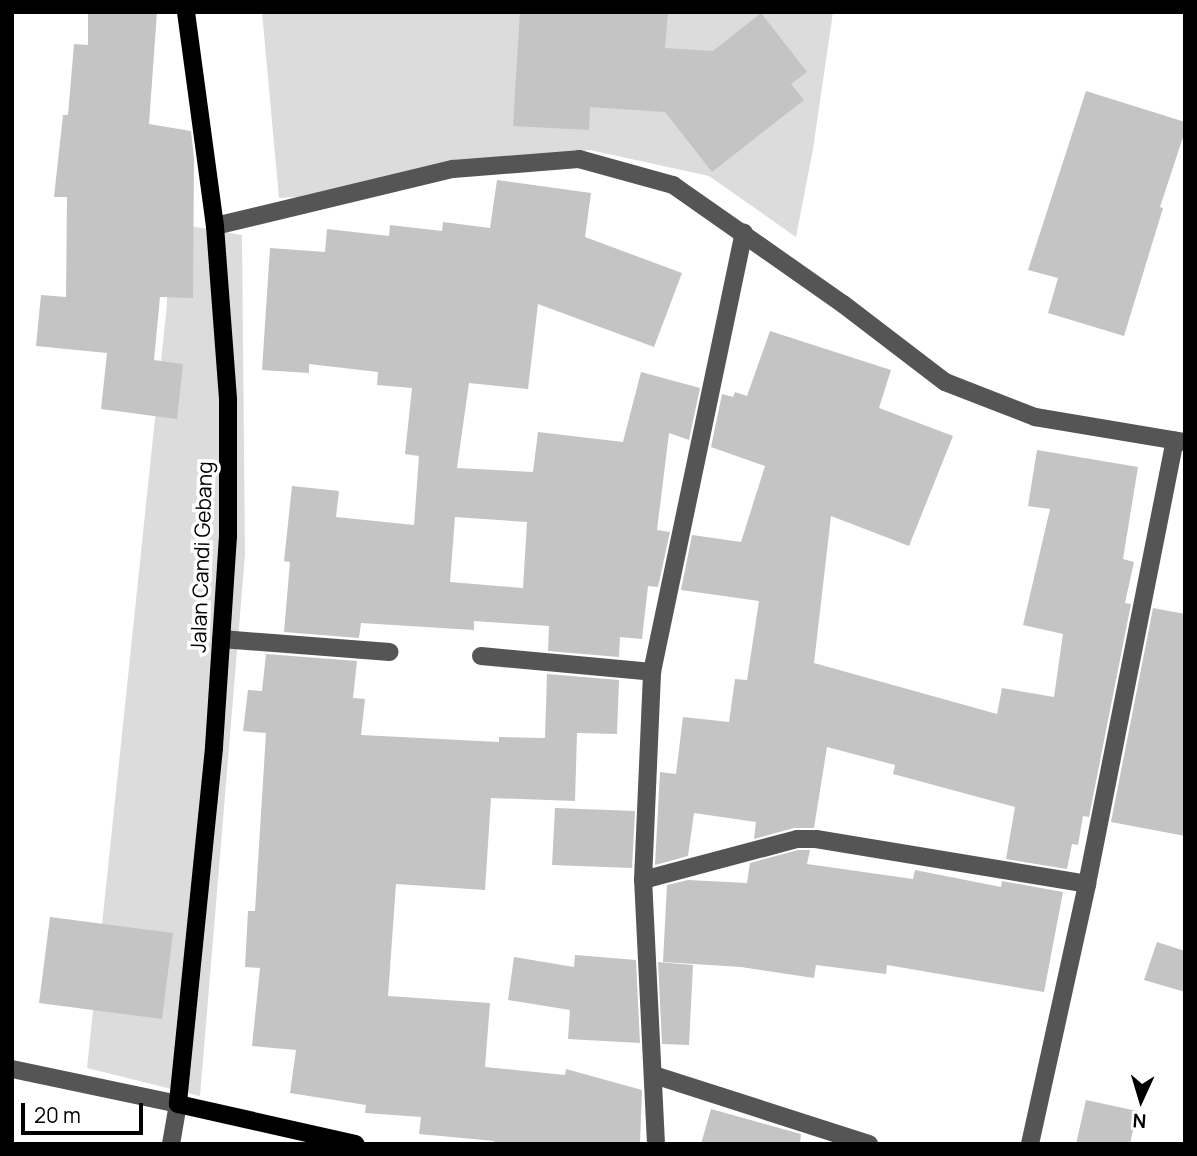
<!DOCTYPE html>
<html>
<head>
<meta charset="utf-8">
<style>
  body { margin:0 }
  #map { position:relative; width:1197px; height:1156px; overflow:hidden; background:#fff; font-family:Manrope,sans-serif }
  div>[style] { position:absolute }
  .green>* { inset:0; background:#dcdcdc }
  .building>* { inset:0; background:#c4c4c4 }
  .minor>* { height:18px; margin:-9px; padding:0 9px; transform-origin:9px; border-radius:9px; background:#555 }
  .major>* { height:18px; margin:-9px; padding:0 9px; transform-origin:9px; border-radius:9px; background:#000 }
  span { translate:-50% -50%; white-space:nowrap; text-align:center; line-height:1.15; -webkit-text-stroke:7px #fff; paint-order:stroke }
  .street-label { font-size:21px; color:#000 }
  .frame { position:absolute; inset:0; border:14px solid #000; pointer-events:none }
  .north { position:absolute; left:1106px; top:1065px; width:70px; height:70px; -webkit-text-stroke:5px #fff; paint-order:stroke; rotate:184deg; font-size:19px; font-weight:700; line-height:28px; text-align:center; color:#000 }
  .north::after { content:''; display:block; margin:auto; width:24px; height:32px; background:#000; clip-path:polygon(50% 0,100% 100%,50% 72%,0 100%) }
  .scale { position:absolute; left:21px; top:1103px; width:122px; height:32px; box-sizing:border-box; border:4px solid #000; border-top:0; padding-left:9px; font-size:21px; line-height:24px; white-space:nowrap; color:#000; -webkit-text-stroke:5px #fff; paint-order:stroke }
</style>
</head>
<body>
<div id="map">
  <div class="green">
    <div style="clip-path:polygon(262px 12px,833px 12px,813px 149px,796px 237px,709px 176px,590px 150px,352px 194px,279px 198px)"></div>
    <div style="clip-path:polygon(167px 222px,242px 235px,245px 555px,200px 1096px,87px 1068px,167px 304px)"></div>
  </div>
  <div class="building">
    <div style="clip-path:polygon(88px 12px,157px 12px,149px 124px,191px 131px,194px 158px,193px 298px,160px 297px,154px 360px,183px 364px,177px 419px,101px 409px,107px 353px,36px 346px,41px 295px,66px 297px,67px 197px,54px 197px,63px 115px,68px 115px,74px 44px,88px 45px)"></div>
    <div style="clip-path:polygon(520px 12px,668px 12px,665px 48px,713px 51px,761px 13px,807px 72px,791px 84px,804px 100px,712px 172px,665px 112px,590px 107px,589px 130px,513px 126px)"></div>
    <div style="clip-path:polygon(1086px 91px,1185px 122px,1185px 131px,1160px 207px,1163px 208px,1124px 336px,1048px 313px,1058px 278px,1028px 270px)"></div>
    <div style="clip-path:polygon(evenodd,497px 180px,591px 193px,585px 237px,682px 273px,654px 347px,538px 304px,528px 389px,469px 383px,457px 468px,533px 472px,538px 432px,623px 442px,641px 372px,700px 388px,689px 440px,669px 433px,657px 530px,670px 532px,658px 587px,648px 586px,642px 639px,620px 637px,619px 657px,548px 651px,549px 626px,474px 621px,474px 630px,361px 623px,359px 638px,284px 632px,290px 562px,284px 561px,292px 486px,339px 491px,336px 517px,414px 525px,419px 456px,405px 454px,412px 388px,377px 385px,378px 372px,309px 364px,309px 373px,262px 370px,270px 248px,325px 252px,327px 229px,389px 236px,390px 225px,442px 231px,443px 222px,490px 228px,497px 180px,455px 517px,527px 522px,523px 588px,450px 582px,455px 517px)"></div>
    <div style="clip-path:polygon(770px 331px,891px 370px,879px 408px,953px 436px,909px 546px,831px 516px,814px 663px,997px 714px,1002px 688px,1054px 697px,1063px 634px,1023px 625px,1050px 509px,1028px 506px,1037px 450px,1138px 467px,1123px 559px,1134px 562px,1125px 603px,1131px 604px,1089px 817px,1083px 816px,1078px 845px,1072px 844px,1067px 869px,1006px 859px,1015px 807px,893px 774px,895px 765px,827px 747px,814px 828px,794px 828px,754px 839px,756px 822px,694px 813px,688px 856px,655px 865px,660px 772px,676px 774px,683px 717px,729px 722px,735px 679px,747px 680px,759px 601px,681px 590px,692px 535px,741px 542px,765px 466px,711px 447px,722px 394px,733px 397px,735px 392px,747px 396px)"></div>
    <div style="clip-path:polygon(1153px 608px,1185px 614px,1185px 836px,1111px 822px)"></div>
    <div style="clip-path:polygon(266px 654px,357px 661px,353px 698px,365px 699px,361px 735px,499px 742px,499px 737px,545px 738px,547px 674px,619px 680px,617px 734px,577px 733px,575px 801px,491px 798px,485px 890px,396px 884px,388px 996px,490px 1003px,485px 1067px,565px 1075px,566px 1069px,642px 1090px,640px 1144px,494px 1144px,494px 1141px,419px 1134px,421px 1117px,365px 1113px,366px 1105px,290px 1093px,296px 1050px,252px 1046px,260px 968px,245px 967px,248px 911px,255px 911px,266px 733px,243px 731px,248px 690px,262px 691px)"></div>
    <div style="clip-path:polygon(555px 808px,635px 811px,632px 868px,552px 865px)"></div>
    <div style="clip-path:polygon(798px 850px,810px 850px,807px 864px,913px 879px,915px 870px,1001px 887px,1002px 881px,1063px 892px,1044px 992px,887px 965px,886px 974px,816px 965px,814px 978px,741px 967px,663px 962px,667px 885px,688px 880px,747px 883px,750px 863px)"></div>
    <div style="clip-path:polygon(50px 917px,173px 933px,162px 1019px,39px 1003px)"></div>
    <div style="clip-path:polygon(1157px 942px,1185px 951px,1185px 992px,1144px 980px)"></div>
    <div style="clip-path:polygon(575px 955px,636px 960px,640px 1043px,568px 1039px,570px 1010px,508px 1000px,514px 957px,574px 967px)"></div>
    <div style="clip-path:polygon(658px 962px,693px 965px,689px 1045px,662px 1044px)"></div>
    <div style="clip-path:polygon(1086px 1100px,1137px 1111px,1130px 1144px,1076px 1144px)"></div>
    <div style="clip-path:polygon(711px 1109px,801px 1134px,800px 1144px,701px 1144px)"></div>
  </div>
  <div class="minor">
    <div style="left:215px;top:226px;width:245px;rotate:-13.5deg"></div>
    <div style="left:453px;top:169px;width:126px;rotate:-4.5deg"></div>
    <div style="left:579px;top:159px;width:98px;rotate:15.5deg"></div>
    <div style="left:673px;top:185px;width:208px;rotate:35deg"></div>
    <div style="left:843px;top:304px;width:128px;rotate:37.4deg"></div>
    <div style="left:945px;top:382px;width:97px;rotate:21.3deg"></div>
    <div style="left:1035px;top:417px;width:152px;rotate:9.5deg"></div>
    <div style="left:221px;top:639px;width:169px;rotate:4.4deg"></div>
    <div style="left:481px;top:656px;width:172px;rotate:5.3deg"></div>
    <div style="left:643px;top:880px;width:159px;rotate:-14.9deg"></div>
    <div style="left:797px;top:839px;width:19px"></div>
    <div style="left:816px;top:839px;width:275px;rotate:9.4deg"></div>
    <div style="left:12px;top:1069px;width:170px;rotate:11.9deg"></div>
    <div style="left:178px;top:1104px;width:41px;rotate:99.9deg"></div>
    <div style="left:654px;top:1075px;width:226px;rotate:17.8deg"></div>
    <div style="left:656px;top:1144px;width:264px;rotate:-92.8deg"></div>
    <div style="left:643px;top:880px;width:208px;rotate:-87.5deg"></div>
    <div style="left:652px;top:672px;width:449px;rotate:-78.2deg"></div>
    <div style="left:1030px;top:1144px;width:266px;rotate:-77.6deg"></div>
    <div style="left:1087px;top:884px;width:452px;rotate:-78.8deg"></div>
  </div>
  <div class="major">
    <div style="left:186px;top:12px;width:216px;rotate:82.3deg"></div>
    <div style="left:215px;top:226px;width:174px;rotate:85.7deg"></div>
    <div style="left:228px;top:400px;width:136px;rotate:90deg"></div>
    <div style="left:228px;top:536px;width:212px;rotate:93.8deg"></div>
    <div style="left:214px;top:748px;width:358px;rotate:95.8deg"></div>
    <div style="left:178px;top:1104px;width:182px;rotate:12.7deg"></div>
  </div>
  <div class="street-label">
    <span style="left:201px;top:557px;rotate:-88deg">Jalan Candi Gebang</span>
  </div>
  <div class="frame"></div>
  <div class="north">N</div>
  <div class="scale">20 m</div>
</div>
</body>
</html>
